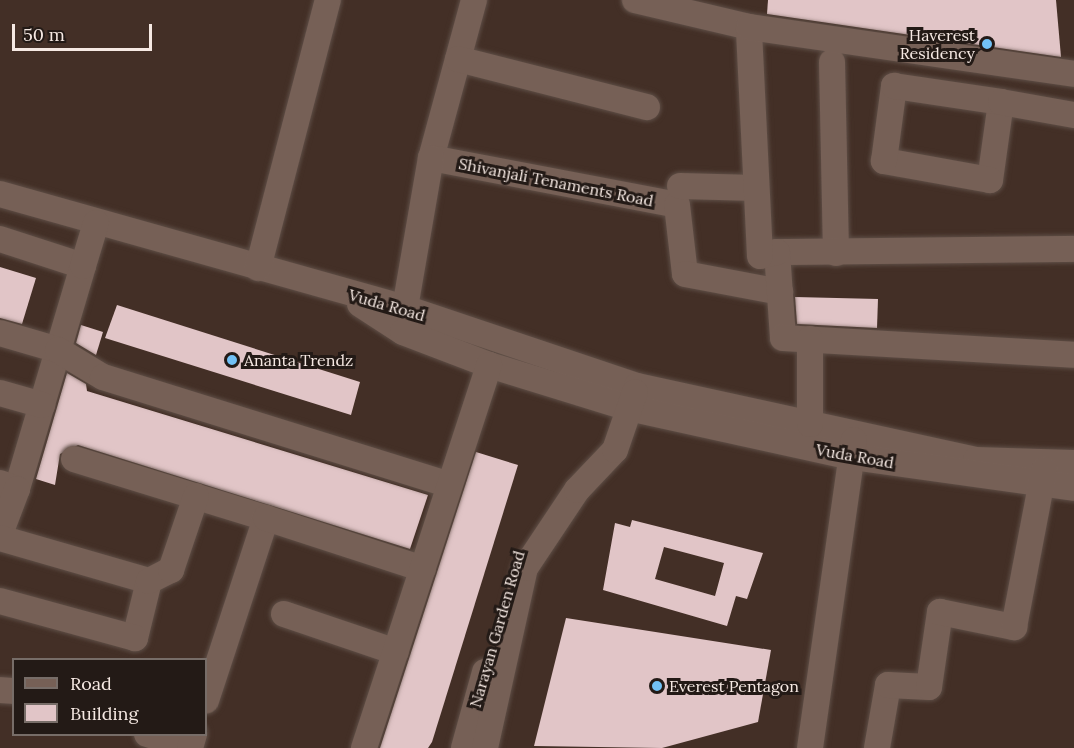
<!DOCTYPE html>
<html>
<head>
<meta charset="utf-8">
<style>
  body { margin:0 }
  #map { position:relative; width:1074px; height:748px; overflow:hidden; background:#432f26; font-family:Lora,serif }
  div>[style] { position:absolute }
  .building>* { inset:0; background:#e1c5c7 }
  .roads { filter:drop-shadow(0 0 2px #5e4e46) drop-shadow(0 0 2px #5e4e46) }
  .minor>* { height:26px; margin:-13px; padding:0 13px; transform-origin:13px; border-radius:13px; background:#766056 }
  .dots>* { width:16px; height:16px; translate:-50% -50%; box-sizing:border-box; border:3px solid #231a16; border-radius:50% }
  span { translate:-50% -50%; white-space:nowrap; text-align:center; line-height:1.15; -webkit-text-stroke:6px #231a16; paint-order:stroke }
  .poi-label { font-size:16px; color:#f6e9e3 }
  .right { translate:-100% -50%; text-align:right }
  .left { translate:0 -50%; text-align:left }
  .street-label { font-size:16px; color:#f6e9e3 }
  .legend { position:absolute; left:12px; top:658px; width:195px; height:78px; box-sizing:border-box; background:#231a16; border:2px solid #776d68; margin:0; padding:8px 10px; list-style:none; font-size:18px; color:#f6e9e3 }
  .legend li { display:flex; align-items:center; gap:12px; height:30px }
  .legend b { width:30px; border:2px solid #776d68 }
  .scale { position:absolute; left:12px; top:24px; width:140px; height:27px; box-sizing:border-box; border:3px solid #f6e9e3; border-top:0; padding-left:8px; font-size:18px; line-height:21px; white-space:nowrap; color:#f6e9e3; -webkit-text-stroke:4px #231a16; paint-order:stroke }
</style>
</head>
<body>
<div id="map">
  <div class="building">
    <div style="clip-path:polygon(768px 0,1056px 0,1061px 57px,767px 14px)"></div>
    <div style="clip-path:polygon(0 267px,36px 278px,22px 324px,0 318px)"></div>
    <div style="clip-path:polygon(795px 297px,878px 299px,877px 328px,797px 324px)"></div>
    <div style="clip-path:polygon(117px 305px,360px 382px,351px 415px,105px 338px)"></div>
    <div style="clip-path:polygon(81px 325px,103px 332px,96px 355px,76px 343px)"></div>
    <div style="clip-path:polygon(67px 373px,86px 384px,87px 391px,428px 495px,410px 549px,78px 445px,60px 454px,55px 485px,36px 479px)"></div>
    <div style="clip-path:polygon(476px 452px,518px 465px,432px 742px,428px 748px,380px 748px)"></div>
    <div style="clip-path:polygon(evenodd,632px 520px,763px 553px,747px 599px,736px 596px,727px 626px,603px 590px,615px 523px,630px 527px,632px 520px,664px 547px,724px 563px,715px 596px,655px 579px,664px 547px)"></div>
    <div style="clip-path:polygon(566px 618px,771px 650px,758px 722px,662px 748px,534px 746px)"></div>
  </div>
  <div class="roads">
    <div class="minor">
      <div style="left:474px;top:0;width:164px;rotate:105.2deg"></div>
      <div style="left:431px;top:158px;width:250px;rotate:10.8deg"></div>
      <div style="left:677px;top:205px;width:69px;rotate:83.4deg"></div>
      <div style="left:685px;top:274px;width:97px;rotate:10.7deg"></div>
      <div style="left:635px;top:0;width:117px;rotate:13.3deg"></div>
      <div style="left:458px;top:59px;width:195px;rotate:14.3deg"></div>
      <div style="left:832px;top:62px;width:191px;rotate:88.8deg"></div>
      <div style="left:1001px;top:102px;width:79px;rotate:98deg"></div>
      <div style="left:990px;top:180px;width:108px;rotate:-169.8deg"></div>
      <div style="left:884px;top:161px;width:76px;rotate:-82.4deg"></div>
      <div style="left:894px;top:86px;width:108px;rotate:8.5deg"></div>
      <div style="left:1001px;top:102px;width:74px;rotate:10.1deg"></div>
      <div style="left:680px;top:186px;width:76px;rotate:1.5deg"></div>
      <div style="left:0;top:194px;width:421px;rotate:15.7deg"></div>
      <div style="left:405px;top:308px;width:245px;rotate:18.6deg"></div>
      <div style="left:637px;top:386px;width:347px;rotate:12.3deg"></div>
      <div style="left:976px;top:460px;width:98px;rotate:1.8deg"></div>
      <div style="left:0;top:239px;width:87px;rotate:18deg"></div>
      <div style="left:83px;top:266px;width:233px;rotate:106.5deg"></div>
      <div style="left:17px;top:489px;width:18px;rotate:-161deg"></div>
      <div style="left:1074px;top:249px;width:297px;rotate:179.4deg"></div>
      <div style="left:777px;top:252px;width:86px;rotate:86deg"></div>
      <div style="left:783px;top:338px;width:291px;rotate:3.3deg"></div>
      <div style="left:777px;top:252px;width:17px;rotate:167deg"></div>
      <div style="left:760px;top:256px;width:229px;rotate:-92.8deg"></div>
      <div style="left:749px;top:27px;width:328px;rotate:8.2deg"></div>
      <div style="left:83px;top:266px;width:45px;rotate:-73.2deg"></div>
      <div style="left:258px;top:268px;width:277px;rotate:-75.4deg"></div>
      <div style="left:360px;top:304px;width:51px;rotate:33.1deg"></div>
      <div style="left:403px;top:332px;width:92px;rotate:21deg"></div>
      <div style="left:489px;top:365px;width:146px;rotate:17.1deg"></div>
      <div style="left:629px;top:408px;width:228px;rotate:12.4deg"></div>
      <div style="left:852px;top:457px;width:224px;rotate:7.9deg"></div>
      <div style="left:405px;top:308px;width:152px;rotate:-80.2deg"></div>
      <div style="left:0;top:333px;width:60px;rotate:16.3deg"></div>
      <div style="left:58px;top:350px;width:52px;rotate:31deg"></div>
      <div style="left:103px;top:377px;width:363px;rotate:17.3deg"></div>
      <div style="left:0;top:393px;width:44px;rotate:15.9deg"></div>
      <div style="left:810px;top:424px;width:85px;rotate:-90deg"></div>
      <div style="left:74px;top:459px;width:201px;rotate:17.1deg"></div>
      <div style="left:266px;top:518px;width:192px;rotate:108.2deg"></div>
      <div style="left:266px;top:518px;width:165px;rotate:18deg"></div>
      <div style="left:0;top:534px;width:48px;rotate:-69.3deg"></div>
      <div style="left:0;top:538px;width:155px;rotate:16.1deg"></div>
      <div style="left:149px;top:581px;width:59px;rotate:103.8deg"></div>
      <div style="left:135px;top:638px;width:140px;rotate:-164.7deg"></div>
      <div style="left:149px;top:581px;width:25px;rotate:-27deg"></div>
      <div style="left:171px;top:570px;width:78px;rotate:-71.3deg"></div>
      <div style="left:284px;top:614px;width:118px;rotate:18.7deg"></div>
      <div style="left:0;top:690px;width:14px;rotate:4deg"></div>
      <div style="left:147px;top:734px;width:45px;rotate:18deg"></div>
      <div style="left:190px;top:748px;width:15px;rotate:-74deg"></div>
      <div style="left:364px;top:748px;width:403px;rotate:-71.9deg"></div>
      <div style="left:464px;top:748px;width:79px;rotate:-74.6deg"></div>
      <div style="left:485px;top:748px;width:184px;rotate:-77.5deg"></div>
      <div style="left:525px;top:568px;width:94px;rotate:-56.3deg"></div>
      <div style="left:577px;top:490px;width:55px;rotate:-46.5deg"></div>
      <div style="left:615px;top:450px;width:61px;rotate:-71deg"></div>
      <div style="left:810px;top:748px;width:311px;rotate:-81.9deg"></div>
      <div style="left:877px;top:748px;width:64px;rotate:-80.1deg"></div>
      <div style="left:888px;top:685px;width:41px;rotate:2.8deg"></div>
      <div style="left:929px;top:687px;width:76px;rotate:-81.7deg"></div>
      <div style="left:940px;top:612px;width:76px;rotate:11.5deg"></div>
      <div style="left:1014px;top:627px;width:160px;rotate:-79.2deg"></div>
    </div>
  </div>
  <div class="dots">
    <div style="left:987px;top:44px;background:#72c1f5"></div>
    <div style="left:232px;top:360px;background:#72c1f5"></div>
    <div style="left:657px;top:686px;background:#72c1f5"></div>
  </div>
  <div class="poi-label">
    <span class="right" style="left:975px;top:44px">Haverest<br>Residency</span>
    <span class="left" style="left:244px;top:360px">Ananta Trendz</span>
    <span class="left" style="left:669px;top:686px">Everest Pentagon</span>
  </div>
  <div class="street-label">
    <span style="left:556px;top:182px;rotate:11deg">Shivanjali Tenaments Road</span>
    <span style="left:387px;top:305px;rotate:16deg">Vuda Road</span>
    <span style="left:855px;top:456px;rotate:10deg">Vuda Road</span>
    <span style="left:497px;top:629px;rotate:-74deg">Narayan Garden Road</span>
  </div>
  <ul class="legend">
  <li><b style="height:8px;background:#766056"></b>Road</li>
  <li><b style="height:16px;background:#e1c5c7"></b>Building</li>
  </ul>
  <div class="scale">50 m</div>
</div>
</body>
</html>
